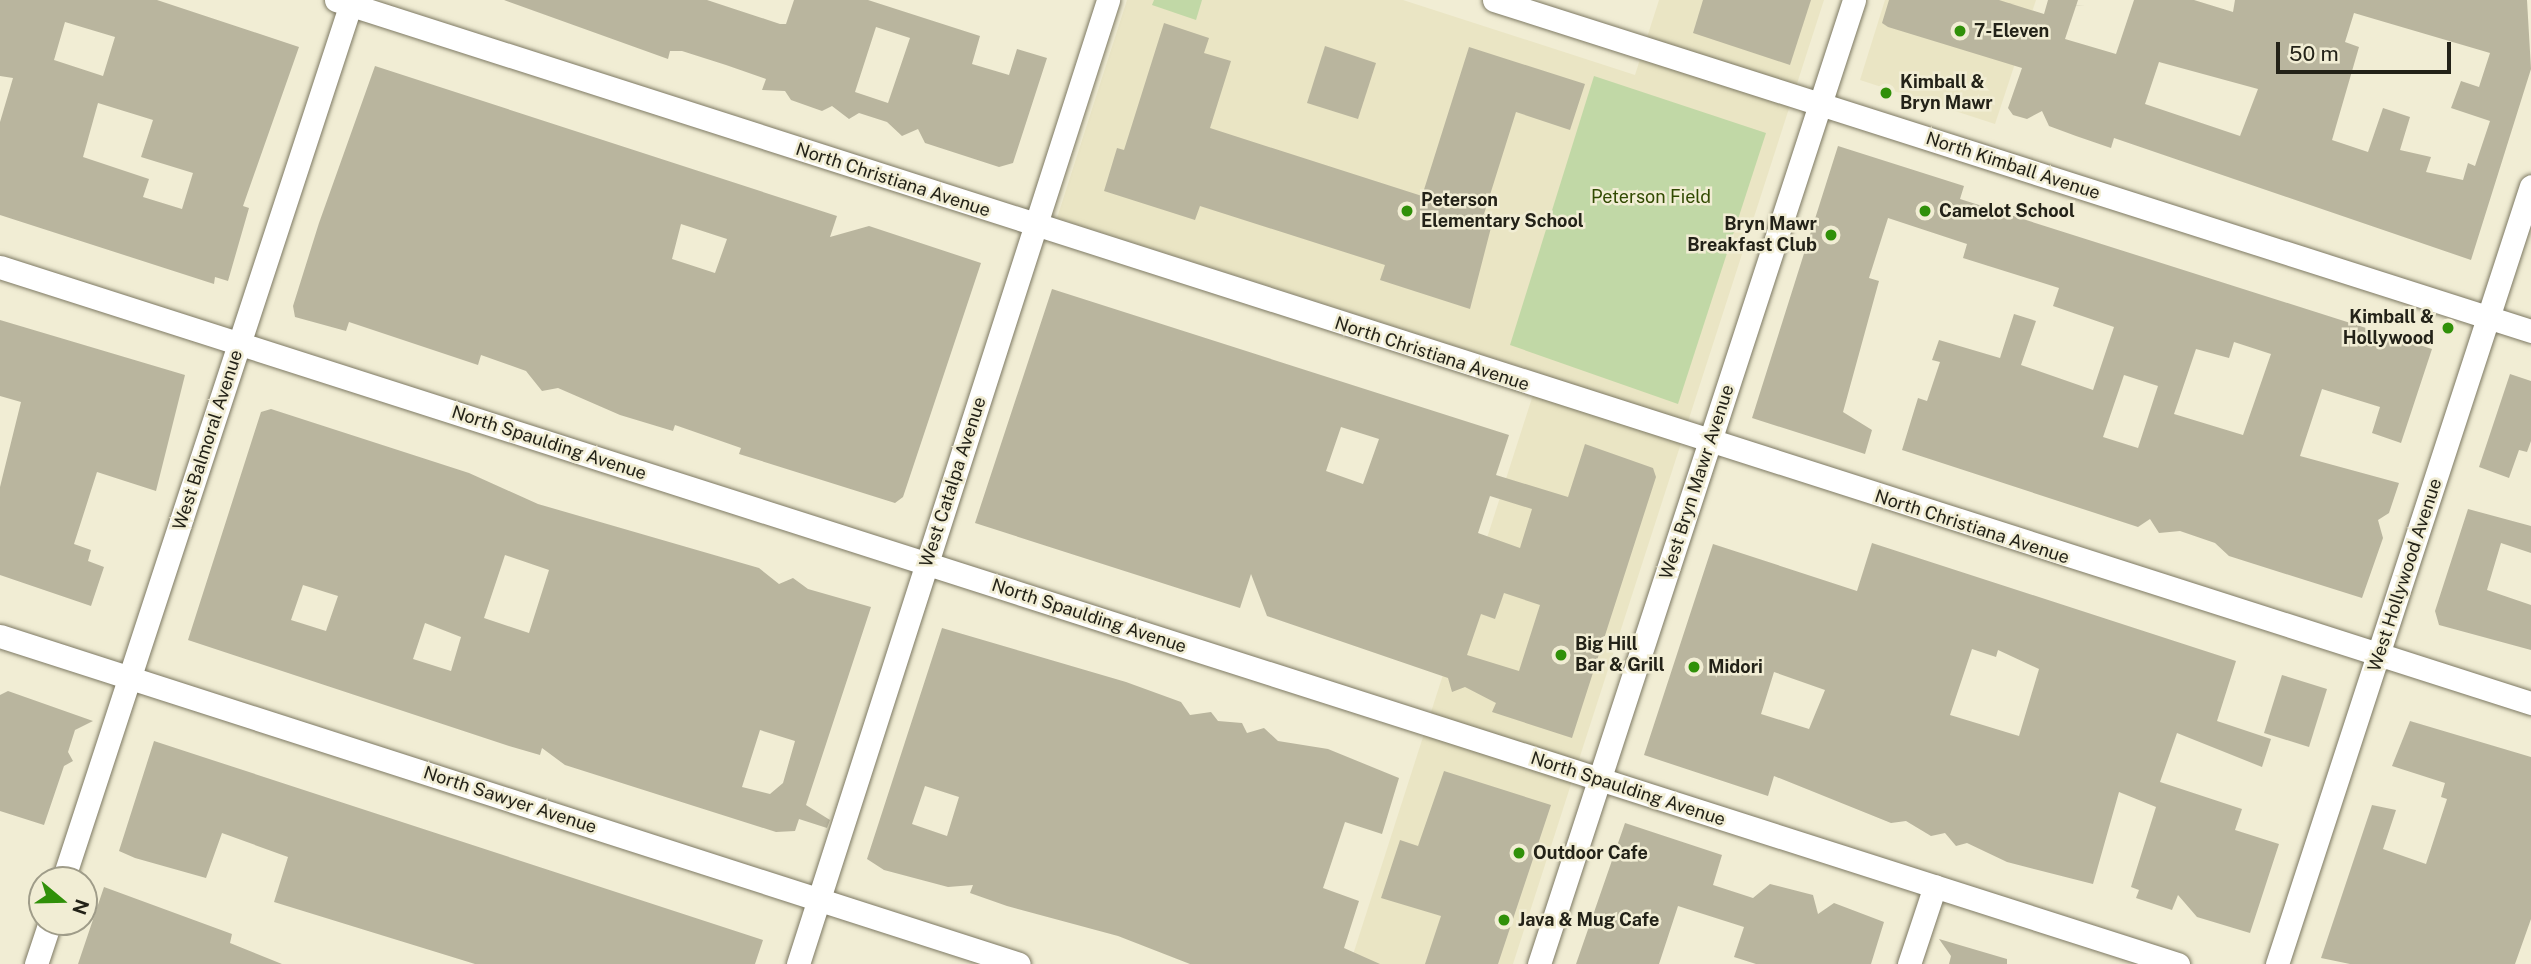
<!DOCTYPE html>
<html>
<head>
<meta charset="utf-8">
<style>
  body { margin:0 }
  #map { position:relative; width:2531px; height:964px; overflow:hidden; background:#f1edd4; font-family:"Public Sans",sans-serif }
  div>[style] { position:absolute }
  .built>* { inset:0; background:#eae5c4 }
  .green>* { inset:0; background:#c1d8a6 }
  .building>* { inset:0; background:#b9b59e }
  .roads { filter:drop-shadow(0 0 2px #7d7963) drop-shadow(0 0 2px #7d7963) }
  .minor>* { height:23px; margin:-11.5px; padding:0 11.5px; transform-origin:11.5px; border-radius:11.5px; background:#fff }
  .dots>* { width:19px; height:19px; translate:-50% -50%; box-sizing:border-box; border:4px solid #f1edd4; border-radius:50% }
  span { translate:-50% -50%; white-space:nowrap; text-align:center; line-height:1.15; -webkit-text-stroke:5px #f1edd4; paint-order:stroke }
  .poi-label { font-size:18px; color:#232218; font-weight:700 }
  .left { translate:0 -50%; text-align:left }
  .right { translate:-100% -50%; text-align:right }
  .street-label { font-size:18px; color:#232218 }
  .park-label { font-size:18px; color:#314a01 }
  .north { position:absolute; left:28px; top:866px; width:70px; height:70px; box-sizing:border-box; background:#f1edd4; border:2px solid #9f9c89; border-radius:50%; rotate:109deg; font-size:19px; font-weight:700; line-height:28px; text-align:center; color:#232218 }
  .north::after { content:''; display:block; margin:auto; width:24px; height:32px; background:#309009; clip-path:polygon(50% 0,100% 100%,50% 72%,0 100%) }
  .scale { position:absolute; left:2276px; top:42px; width:175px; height:32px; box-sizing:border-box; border:4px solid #232218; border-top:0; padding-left:9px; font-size:21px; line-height:24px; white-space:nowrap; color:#232218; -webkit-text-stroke:5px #f1edd4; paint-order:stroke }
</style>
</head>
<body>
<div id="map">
  <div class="built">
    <div style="clip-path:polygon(1127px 0,1403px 0,1635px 75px,1659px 0,1824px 0,1513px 964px,1350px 964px,1540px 373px,1057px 218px)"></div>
    <div style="clip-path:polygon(1885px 0,2036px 0,1995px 124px,1860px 80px)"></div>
  </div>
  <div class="green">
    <div style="clip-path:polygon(1154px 0,1202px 0,1196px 20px,1152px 5px)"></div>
    <div style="clip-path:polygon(1594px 76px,1766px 133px,1678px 404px,1510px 345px)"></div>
  </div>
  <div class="building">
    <div style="clip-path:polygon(evenodd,0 0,157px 0,299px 47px,243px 206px,249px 208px,228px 281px,215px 277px,214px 284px,0 215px,0 122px,13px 78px,0 76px,0 0,65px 22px,115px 37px,103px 76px,54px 60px,65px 22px,0 0,98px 103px,153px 120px,141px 157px,193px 173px,182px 209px,143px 197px,149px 179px,83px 157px,98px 103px)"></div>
    <div style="clip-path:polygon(evenodd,504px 0,707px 0,780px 24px,786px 24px,794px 0,868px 0,980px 36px,972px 64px,1009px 75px,1017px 49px,1047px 58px,1013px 163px,999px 167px,925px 143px,918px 129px,902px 136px,887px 122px,859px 113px,849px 119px,832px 106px,822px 111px,791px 100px,785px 91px,762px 90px,766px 79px,726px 65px,682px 51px,670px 51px,668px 59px,504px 0,876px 27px,910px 38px,888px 103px,855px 92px,876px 27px)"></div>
    <div style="clip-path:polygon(1703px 0,1811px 0,1790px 65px,1693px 33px)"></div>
    <div style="clip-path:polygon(evenodd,1889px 0,1999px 0,2044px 14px,2048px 0,2078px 0,2065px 39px,2116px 54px,2134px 0,2194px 0,2233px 12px,2235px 0,2527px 0,2531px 69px,2471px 260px,2114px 138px,2111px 148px,2076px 136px,2049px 126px,2042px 111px,2027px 119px,2013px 115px,2008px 108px,2022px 68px,1888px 27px,1882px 23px,1889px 0,2354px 13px,2490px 53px,2479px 87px,2461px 81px,2451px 108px,2490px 121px,2475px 166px,2468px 163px,2463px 180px,2426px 172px,2431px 157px,2400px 150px,2410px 117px,2383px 108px,2368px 152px,2332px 140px,2359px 47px,2345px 42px,2354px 13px,1889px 0,2159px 62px,2258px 89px,2240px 136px,2145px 104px,2159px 62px)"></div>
    <div style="clip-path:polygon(1164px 23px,1209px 38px,1204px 53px,1231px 61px,1210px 128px,1422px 196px,1469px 47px,1585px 84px,1570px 130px,1516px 112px,1484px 214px,1494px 216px,1470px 309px,1380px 280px,1385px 265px,1200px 206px,1195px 220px,1104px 191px,1117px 148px,1124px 150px)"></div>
    <div style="clip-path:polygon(1325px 46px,1376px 63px,1358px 119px,1307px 103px)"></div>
    <div style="clip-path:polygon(evenodd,375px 66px,837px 216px,830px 237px,869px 226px,981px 263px,903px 497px,895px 503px,739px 454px,741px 448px,675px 425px,673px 431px,620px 415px,558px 388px,542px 391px,526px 371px,481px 355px,478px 365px,349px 322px,346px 331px,295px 317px,293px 306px,319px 223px,375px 66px,681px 224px,727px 239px,715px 273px,672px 259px,681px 224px)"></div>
    <div style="clip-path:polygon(evenodd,1838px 146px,1964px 186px,1960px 199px,2432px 349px,2401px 443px,2372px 433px,2380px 407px,2322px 389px,2300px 456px,2399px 483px,2389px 513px,2378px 520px,2383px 538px,2362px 598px,2229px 556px,2215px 543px,2180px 531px,2159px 533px,2150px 519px,2138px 527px,1902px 450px,1918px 398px,1927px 401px,1940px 362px,1932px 360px,1939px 340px,2000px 358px,2014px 314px,2036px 321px,2021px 365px,2093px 390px,2114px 327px,2053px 306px,2059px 288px,1963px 258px,1967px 244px,1888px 218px,1869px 278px,1879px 281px,1843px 412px,1872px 430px,1865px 454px,1752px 418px,1838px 146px,2234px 342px,2271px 354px,2243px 435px,2174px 414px,2196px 349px,2229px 358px,2234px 342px,1838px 146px,2124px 375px,2158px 386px,2138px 448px,2103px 437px,2124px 375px)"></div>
    <div style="clip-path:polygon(evenodd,1052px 289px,1509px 435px,1496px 475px,1568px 497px,1585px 444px,1653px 468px,1656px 477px,1572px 738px,1492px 712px,1496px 703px,1465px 687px,1452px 692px,1448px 678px,1267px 616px,1251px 574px,1240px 608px,975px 523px,1052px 289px,1341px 427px,1379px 439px,1363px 484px,1326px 471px,1341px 427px,1052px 289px,1490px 496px,1532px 509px,1520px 548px,1478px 533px,1490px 496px,1052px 289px,1504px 593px,1540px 605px,1519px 671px,1467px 655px,1481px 614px,1495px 619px,1504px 593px)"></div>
    <div style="clip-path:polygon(0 320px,185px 375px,156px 491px,97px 472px,74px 544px,91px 550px,88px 561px,104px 567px,91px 606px,0 575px,0 487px,21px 402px,0 396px)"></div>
    <div style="clip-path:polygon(2510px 374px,2531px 381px,2531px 441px,2527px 452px,2519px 450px,2509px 478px,2479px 467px)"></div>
    <div style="clip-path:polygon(evenodd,271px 409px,469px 473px,538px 504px,759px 568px,779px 584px,793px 578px,808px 589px,871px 607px,806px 805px,830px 820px,827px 828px,799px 819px,795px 831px,776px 832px,565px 765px,542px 748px,540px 755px,509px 746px,188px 640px,261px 412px,271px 409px,505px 555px,549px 570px,529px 633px,484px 618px,505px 555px,271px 409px,303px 585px,338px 596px,326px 631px,291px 620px,303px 585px,271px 409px,425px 623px,461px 637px,451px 671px,413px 659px,425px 623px,271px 409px,760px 730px,795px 741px,783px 783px,770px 794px,742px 787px,760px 730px)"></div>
    <div style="clip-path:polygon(2468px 509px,2531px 526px,2531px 553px,2501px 543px,2487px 590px,2531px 605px,2531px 650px,2439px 625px,2435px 611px)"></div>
    <div style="clip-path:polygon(evenodd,1872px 543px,2236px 661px,2217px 721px,2271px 739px,2262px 767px,2177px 733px,2160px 782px,2242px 809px,2235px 830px,2279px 844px,2250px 933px,2197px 917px,2178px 895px,2172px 910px,2136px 898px,2139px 890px,2131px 887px,2156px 807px,2119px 792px,2093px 884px,2007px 862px,1967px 843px,1956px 846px,1945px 833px,1931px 836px,1906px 821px,1891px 823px,1774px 776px,1768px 796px,1644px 755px,1713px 544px,1857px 591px,1872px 543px,1972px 649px,1996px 657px,1998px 650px,2039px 669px,2019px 736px,1950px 715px,1972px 649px,1872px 543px,1774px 672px,1825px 690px,1809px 729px,1761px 714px,1774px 672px)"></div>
    <div style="clip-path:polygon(evenodd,942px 628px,1126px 682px,1181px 702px,1190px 715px,1211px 712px,1218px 721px,1242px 723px,1247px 733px,1264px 728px,1278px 741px,1328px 749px,1399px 778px,1382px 834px,1345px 822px,1323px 888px,1359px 901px,1344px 948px,1380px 964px,1190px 964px,1118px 936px,1007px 906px,970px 893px,973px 885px,948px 887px,884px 870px,867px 859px,942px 628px,925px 786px,959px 797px,947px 836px,912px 824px,925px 786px)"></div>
    <div style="clip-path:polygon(2282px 675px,2327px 689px,2309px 747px,2264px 733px)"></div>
    <div style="clip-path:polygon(8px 691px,93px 721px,75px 730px,68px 752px,73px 761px,64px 766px,44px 825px,0 811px,0 695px)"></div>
    <div style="clip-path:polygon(2410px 721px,2531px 757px,2531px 919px,2515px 964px,2350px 964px,2321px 958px,2372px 805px,2396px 810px,2383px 849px,2426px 864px,2447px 799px,2441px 797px,2445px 783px,2392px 766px)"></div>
    <div style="clip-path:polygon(154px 741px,763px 940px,755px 964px,475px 964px,274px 902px,288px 857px,222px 833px,206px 878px,135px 858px,119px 851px)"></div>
    <div style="clip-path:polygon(1444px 771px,1551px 805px,1498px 964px,1425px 964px,1441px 916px,1381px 898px,1400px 840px,1418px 846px)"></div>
    <div style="clip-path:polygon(1625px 823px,1722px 855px,1713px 885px,1753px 898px,1770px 884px,1813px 895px,1818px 914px,1834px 903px,1884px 922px,1871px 964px,1756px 964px,1734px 957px,1744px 927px,1678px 906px,1659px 964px,1576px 964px)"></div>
    <div style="clip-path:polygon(104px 887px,232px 934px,230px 943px,282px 964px,78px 964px)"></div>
    <div style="clip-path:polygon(1939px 939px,2007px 959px,2007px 964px,1949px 964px,1951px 956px)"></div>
  </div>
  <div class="roads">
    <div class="minor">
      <div style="left:336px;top:0;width:2305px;rotate:17.76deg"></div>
      <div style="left:1494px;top:0;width:1089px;rotate:17.7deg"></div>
      <div style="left:0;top:267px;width:2287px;rotate:17.75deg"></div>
      <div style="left:0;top:636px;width:1070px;rotate:17.84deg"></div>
      <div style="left:63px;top:880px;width:926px;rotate:-71.82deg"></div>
      <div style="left:36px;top:964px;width:44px;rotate:-71.6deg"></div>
      <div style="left:798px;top:964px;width:1013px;rotate:-72.17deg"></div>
      <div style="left:1539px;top:964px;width:1014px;rotate:-71.9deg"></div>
      <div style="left:1909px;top:964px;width:82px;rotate:-71.6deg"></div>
      <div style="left:2277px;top:964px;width:818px;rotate:-71.92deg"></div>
    </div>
  </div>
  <div class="dots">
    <div style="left:1960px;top:31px;background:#309009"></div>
    <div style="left:1886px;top:93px;background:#309009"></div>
    <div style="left:1407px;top:211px;background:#309009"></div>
    <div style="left:1925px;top:211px;background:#309009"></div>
    <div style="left:1831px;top:235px;background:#309009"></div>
    <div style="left:2448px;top:328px;background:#309009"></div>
    <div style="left:1561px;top:655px;background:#309009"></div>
    <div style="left:1694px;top:667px;background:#309009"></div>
    <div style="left:1519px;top:853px;background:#309009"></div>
    <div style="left:1504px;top:920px;background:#309009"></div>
  </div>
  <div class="poi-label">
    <span class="left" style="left:1974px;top:31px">7-Eleven</span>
    <span class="left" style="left:1900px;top:93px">Kimball &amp;<br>Bryn Mawr</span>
    <span class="left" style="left:1421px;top:211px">Peterson<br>Elementary School</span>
    <span class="left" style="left:1939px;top:211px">Camelot School</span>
    <span class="right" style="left:1817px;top:235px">Bryn Mawr<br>Breakfast Club</span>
    <span class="right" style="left:2434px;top:328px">Kimball &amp;<br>Hollywood</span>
    <span class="left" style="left:1575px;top:655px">Big Hill<br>Bar &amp; Grill</span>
    <span class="left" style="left:1708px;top:667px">Midori</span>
    <span class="left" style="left:1533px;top:853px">Outdoor Cafe</span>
    <span class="left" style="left:1518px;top:920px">Java &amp; Mug Cafe</span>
  </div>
  <div class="street-label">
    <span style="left:2013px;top:166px;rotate:18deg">North Kimball Avenue</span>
    <span style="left:893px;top:180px;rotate:18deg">North Christiana Avenue</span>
    <span style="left:1432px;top:354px;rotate:18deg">North Christiana Avenue</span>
    <span style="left:208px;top:440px;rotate:-72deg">West Balmoral Avenue</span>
    <span style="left:549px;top:443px;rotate:18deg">North Spaulding Avenue</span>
    <span style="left:953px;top:482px;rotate:-72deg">West Catalpa Avenue</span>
    <span style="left:1697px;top:482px;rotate:-72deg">West Bryn Mawr Avenue</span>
    <span style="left:1972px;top:527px;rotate:18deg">North Christiana Avenue</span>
    <span style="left:2405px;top:575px;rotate:-72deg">West Hollywood Avenue</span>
    <span style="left:1089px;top:616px;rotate:18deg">North Spaulding Avenue</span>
    <span style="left:1628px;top:789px;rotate:18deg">North Spaulding Avenue</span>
    <span style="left:510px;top:800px;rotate:18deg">North Sawyer Avenue</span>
  </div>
  <div class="park-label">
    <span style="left:1651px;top:197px">Peterson Field</span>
  </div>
  <div class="north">N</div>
  <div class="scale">50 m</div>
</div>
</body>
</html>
